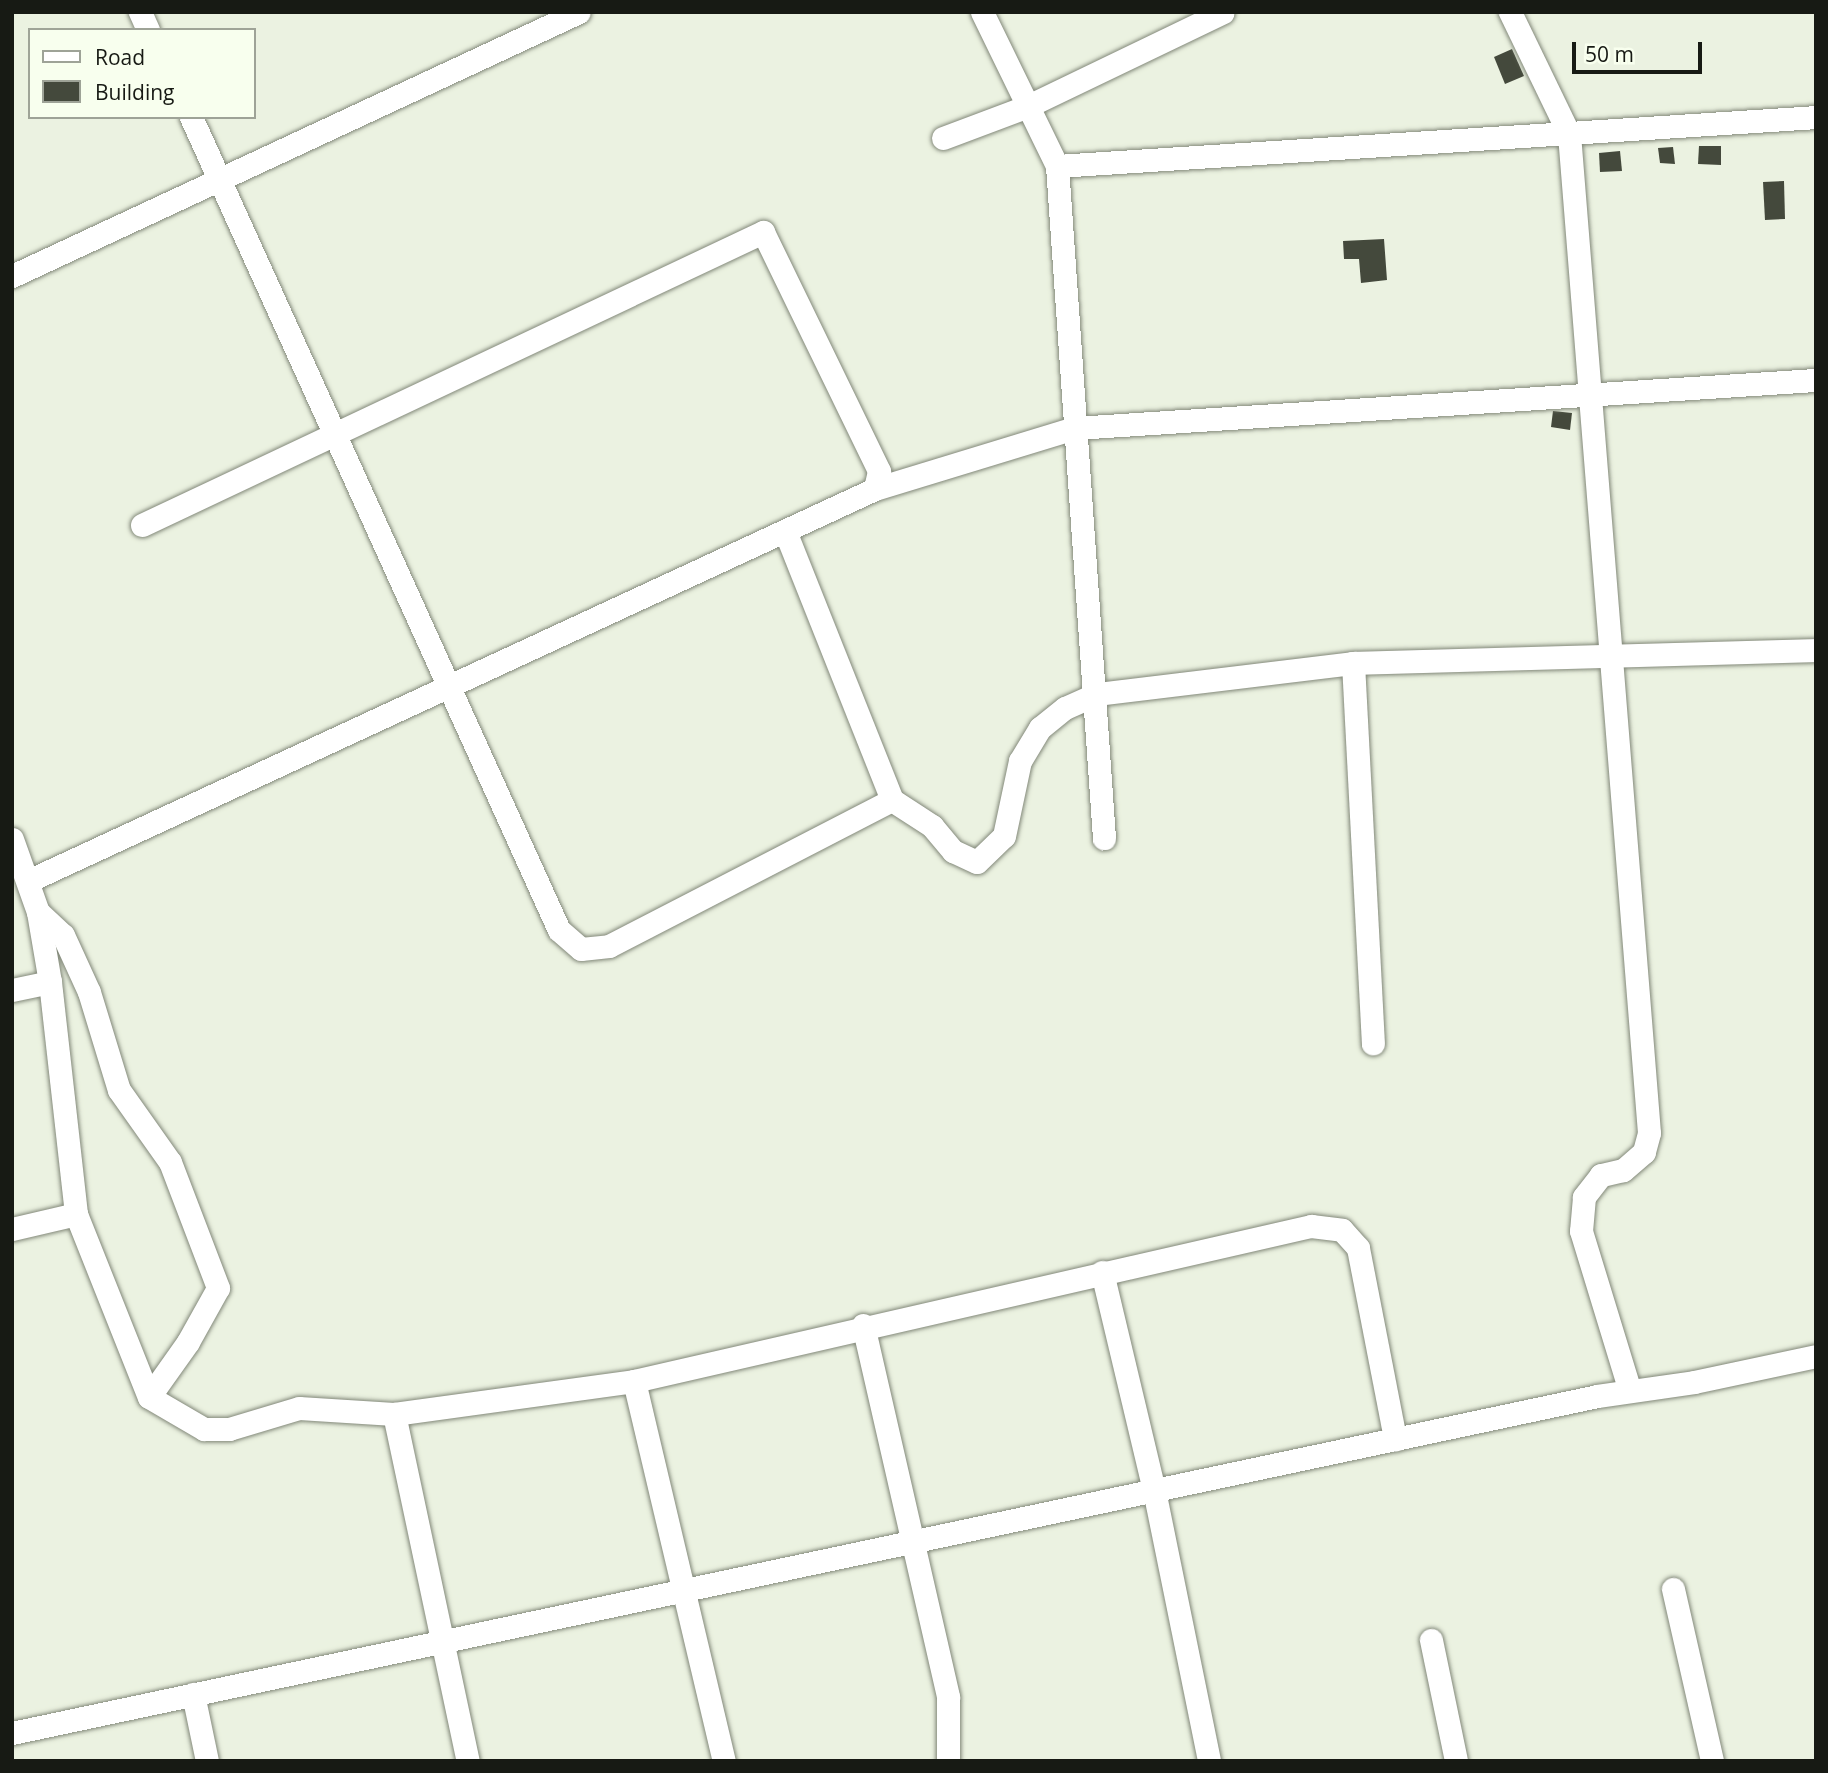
<!DOCTYPE html>
<html>
<head>
<meta charset="utf-8">
<style>
  body { margin:0 }
  #map { position:relative; width:1828px; height:1773px; overflow:hidden; background:#ebf2e1; font-family:"Open Sans",sans-serif }
  div>[style] { position:absolute }
  .building>* { inset:0; background:#44493c }
  .roads { filter:drop-shadow(0 0 2px #828879) drop-shadow(0 0 2px #828879) }
  .minor>* { height:23px; margin:-11.5px; padding:0 11.5px; transform-origin:11.5px; border-radius:11.5px; background:#fff }
  span { translate:-50% -50%; white-space:nowrap; text-align:center; line-height:1.15; -webkit-text-stroke:7px #f8ffee; paint-order:stroke }
  .frame { position:absolute; inset:0; border:14px solid #171a14; pointer-events:none }
  .legend { position:absolute; left:28px; top:28px; width:228px; height:91px; box-sizing:border-box; background:#f8ffee; border:2px solid #9ea397; margin:0; padding:9px 12px; list-style:none; font-size:21px; color:#171a14 }
  .legend li { display:flex; align-items:center; gap:14px; height:35px }
  .legend b { width:35px; border:2px solid #9ea397 }
  .scale { position:absolute; left:1572px; top:42px; width:130px; height:32px; box-sizing:border-box; border:4px solid #171a14; border-top:0; padding-left:9px; font-size:21px; line-height:24px; white-space:nowrap; color:#171a14; -webkit-text-stroke:5px #f8ffee; paint-order:stroke }
</style>
</head>
<body>
<div id="map">
  <div class="building">
    <div style="clip-path:polygon(1512px 49px,1524px 76px,1505px 84px,1494px 57px)"></div>
    <div style="clip-path:polygon(1699px 146px,1721px 146px,1721px 165px,1698px 164px)"></div>
    <div style="clip-path:polygon(1673px 147px,1675px 164px,1660px 163px,1658px 148px)"></div>
    <div style="clip-path:polygon(1620px 151px,1622px 171px,1600px 172px,1599px 153px)"></div>
    <div style="clip-path:polygon(1784px 181px,1785px 219px,1765px 220px,1763px 182px)"></div>
    <div style="clip-path:polygon(1384px 239px,1387px 280px,1361px 283px,1359px 259px,1344px 259px,1343px 241px)"></div>
    <div style="clip-path:polygon(1553px 411px,1572px 413px,1570px 430px,1551px 427px)"></div>
  </div>
  <div class="roads">
    <div class="minor">
      <div style="left:140px;top:12px;width:20px;rotate:66deg"></div>
      <div style="left:982px;top:12px;width:171px;rotate:64deg"></div>
      <div style="left:1057px;top:166px;width:674px;rotate:86deg"></div>
      <div style="left:1510px;top:12px;width:136px;rotate:64.2deg"></div>
      <div style="left:1569px;top:134px;width:1002px;rotate:85.42deg"></div>
      <div style="left:1649px;top:1133px;width:20px;rotate:105deg"></div>
      <div style="left:1644px;top:1152px;width:28px;rotate:139deg"></div>
      <div style="left:1623px;top:1170px;width:23px;rotate:167deg"></div>
      <div style="left:1601px;top:1175px;width:28px;rotate:128deg"></div>
      <div style="left:1584px;top:1197px;width:34px;rotate:95deg"></div>
      <div style="left:1581px;top:1231px;width:167px;rotate:73deg"></div>
      <div style="left:191px;top:117px;width:892px;rotate:65.65deg"></div>
      <div style="left:559px;top:930px;width:29px;rotate:41deg"></div>
      <div style="left:581px;top:949px;width:28px;rotate:-6deg"></div>
      <div style="left:609px;top:946px;width:318px;rotate:-27.3deg"></div>
      <div style="left:892px;top:800px;width:48px;rotate:33deg"></div>
      <div style="left:932px;top:826px;width:33px;rotate:50deg"></div>
      <div style="left:953px;top:851px;width:26px;rotate:25deg"></div>
      <div style="left:977px;top:862px;width:37px;rotate:-44deg"></div>
      <div style="left:1004px;top:836px;width:77px;rotate:-78deg"></div>
      <div style="left:1020px;top:761px;width:39px;rotate:-59deg"></div>
      <div style="left:1040px;top:728px;width:32px;rotate:-39deg"></div>
      <div style="left:1065px;top:708px;width:35px;rotate:-24deg"></div>
      <div style="left:1097px;top:694px;width:258px;rotate:-6.9deg"></div>
      <div style="left:1353px;top:663px;width:463px;rotate:-1.6deg"></div>
      <div style="left:943px;top:138px;width:91px;rotate:-20.6deg"></div>
      <div style="left:1028px;top:106px;width:216px;rotate:-25.7deg"></div>
      <div style="left:1057px;top:166px;width:761px;rotate:-3.69deg"></div>
      <div style="left:12px;top:276px;width:625px;rotate:-24.97deg"></div>
      <div style="left:142px;top:525px;width:687px;rotate:-25.26deg"></div>
      <div style="left:763px;top:232px;width:266px;rotate:64.1deg"></div>
      <div style="left:879px;top:471px;width:18px;rotate:103deg"></div>
      <div style="left:785px;top:531px;width:289px;rotate:68.3deg"></div>
      <div style="left:1353px;top:663px;width:381px;rotate:87deg"></div>
      <div style="left:12px;top:839px;width:77px;rotate:70.4deg"></div>
      <div style="left:38px;top:912px;width:71px;rotate:80.3deg"></div>
      <div style="left:50px;top:982px;width:233px;rotate:83.6deg"></div>
      <div style="left:76px;top:1214px;width:197px;rotate:68.3deg"></div>
      <div style="left:149px;top:1397px;width:64px;rotate:30.2deg"></div>
      <div style="left:204px;top:1429px;width:25px"></div>
      <div style="left:229px;top:1429px;width:73px;rotate:-16.7deg"></div>
      <div style="left:299px;top:1408px;width:95px;rotate:3.6deg"></div>
      <div style="left:394px;top:1414px;width:242px;rotate:-7.8deg"></div>
      <div style="left:634px;top:1381px;width:695px;rotate:-12.9deg"></div>
      <div style="left:1311px;top:1226px;width:31px;rotate:7deg"></div>
      <div style="left:1342px;top:1230px;width:24px;rotate:48deg"></div>
      <div style="left:1358px;top:1248px;width:195px;rotate:79deg"></div>
      <div style="left:28px;top:881px;width:933px;rotate:-24.84deg"></div>
      <div style="left:875px;top:489px;width:209px;rotate:-17deg"></div>
      <div style="left:1075px;top:428px;width:743px;rotate:-3.71deg"></div>
      <div style="left:38px;top:912px;width:34px;rotate:43deg"></div>
      <div style="left:63px;top:935px;width:63px;rotate:65.5deg"></div>
      <div style="left:89px;top:992px;width:102px;rotate:73deg"></div>
      <div style="left:119px;top:1090px;width:88px;rotate:54.7deg"></div>
      <div style="left:170px;top:1162px;width:135px;rotate:69.1deg"></div>
      <div style="left:218px;top:1288px;width:62px;rotate:119.1deg"></div>
      <div style="left:188px;top:1342px;width:67px;rotate:125.3deg"></div>
      <div style="left:12px;top:990px;width:39px;rotate:-12deg"></div>
      <div style="left:12px;top:1229px;width:66px;rotate:-13.2deg"></div>
      <div style="left:1102px;top:1272px;width:224px;rotate:76.6deg"></div>
      <div style="left:1154px;top:1490px;width:277px;rotate:78.5deg"></div>
      <div style="left:863px;top:1325px;width:382px;rotate:77.1deg"></div>
      <div style="left:948px;top:1697px;width:64px;rotate:90deg"></div>
      <div style="left:634px;top:1381px;width:391px;rotate:76.7deg"></div>
      <div style="left:394px;top:1414px;width:355px;rotate:78deg"></div>
      <div style="left:1673px;top:1589px;width:176px;rotate:77.2deg"></div>
      <div style="left:1431px;top:1640px;width:124px;rotate:78.3deg"></div>
      <div style="left:193px;top:1694px;width:68px;rotate:78.2deg"></div>
      <div style="left:12px;top:1733px;width:1620px;rotate:-12deg"></div>
      <div style="left:1597px;top:1396px;width:98px;rotate:-8.2deg"></div>
      <div style="left:1694px;top:1382px;width:125px;rotate:-12deg"></div>
    </div>
  </div>
  <div class="frame"></div>
  <ul class="legend">
  <li><b style="height:9px;background:#fff"></b>Road</li>
  <li><b style="height:19px;background:#44493c"></b>Building</li>
  </ul>
  <div class="scale">50 m</div>
</div>
</body>
</html>
